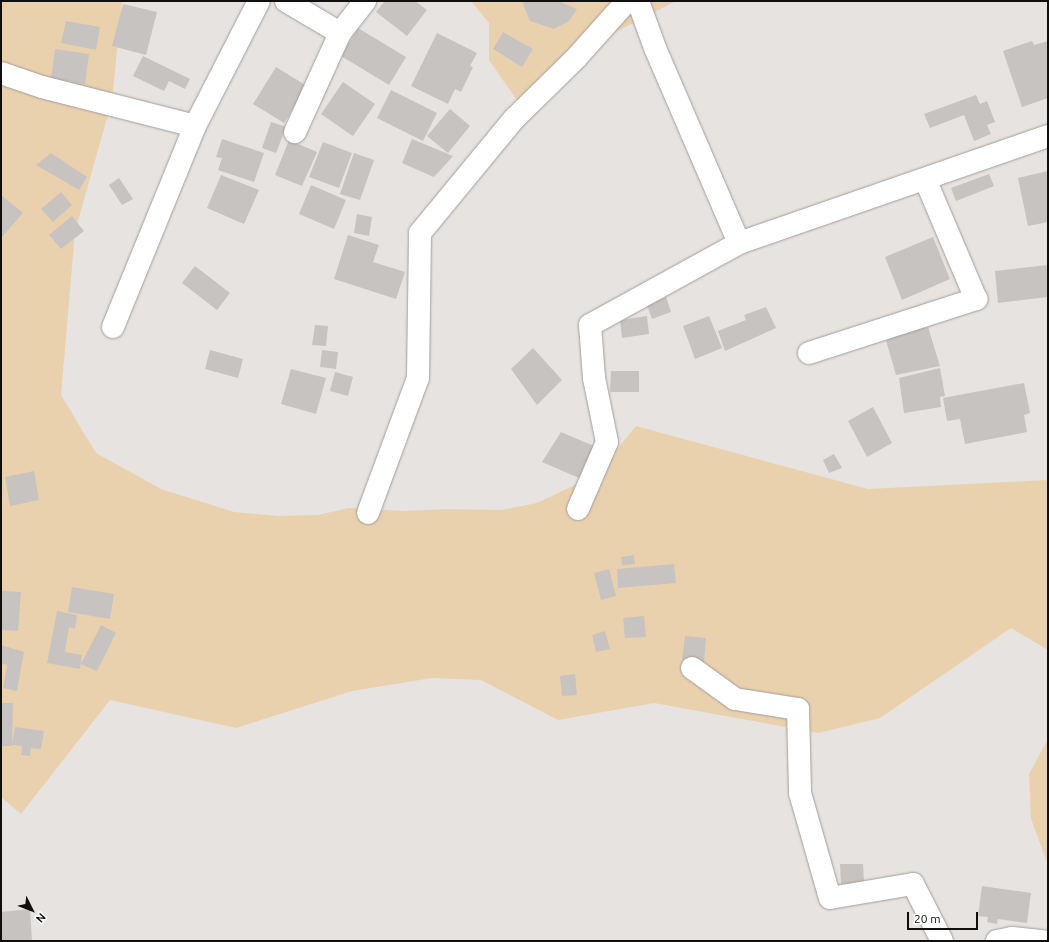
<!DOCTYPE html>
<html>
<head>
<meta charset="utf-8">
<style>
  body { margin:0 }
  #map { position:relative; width:1049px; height:942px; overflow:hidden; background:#e6e3e0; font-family:Ubuntu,sans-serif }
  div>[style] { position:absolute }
  .green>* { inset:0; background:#ead1ae }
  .building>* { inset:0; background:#c6c3c0 }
  .roads { filter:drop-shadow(0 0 1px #a19e9b) drop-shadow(0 0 1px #a19e9b) }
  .street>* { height:22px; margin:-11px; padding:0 11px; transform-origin:11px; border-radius:11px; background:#fff }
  span { translate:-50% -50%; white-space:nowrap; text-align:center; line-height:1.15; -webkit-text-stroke:3px #fff; paint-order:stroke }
  .frame { position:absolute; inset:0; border:2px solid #100f0e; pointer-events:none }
  .north { position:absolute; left:12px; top:890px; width:40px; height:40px; -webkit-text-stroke:3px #fff; paint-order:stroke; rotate:132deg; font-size:11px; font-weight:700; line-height:16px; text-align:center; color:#100f0e }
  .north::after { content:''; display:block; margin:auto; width:14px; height:18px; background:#100f0e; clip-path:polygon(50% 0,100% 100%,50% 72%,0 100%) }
  .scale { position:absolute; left:907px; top:912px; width:71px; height:18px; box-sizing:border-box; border:2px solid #100f0e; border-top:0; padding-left:5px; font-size:12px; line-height:14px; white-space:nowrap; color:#100f0e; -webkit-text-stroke:3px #fff; paint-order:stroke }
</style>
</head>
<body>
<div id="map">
  <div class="green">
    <div style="clip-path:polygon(1px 1px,122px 1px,112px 100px,75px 232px,61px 395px,96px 453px,161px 489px,234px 512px,279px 516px,318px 515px,349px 508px,404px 511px,447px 509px,501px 510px,537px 503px,596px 475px,636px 426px,868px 489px,1048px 480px,1048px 650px,1011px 628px,880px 718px,818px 733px,654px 703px,558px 720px,481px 680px,432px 678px,352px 691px,236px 728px,110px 700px,21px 814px,1px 797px)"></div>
    <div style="clip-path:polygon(471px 1px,676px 1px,592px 44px,521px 106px,489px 60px,489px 23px)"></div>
    <div style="clip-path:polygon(1048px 739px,1048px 865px,1031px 819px,1029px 774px)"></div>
  </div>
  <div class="building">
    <div style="clip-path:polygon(385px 1px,415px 1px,427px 10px,407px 36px,376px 12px)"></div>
    <div style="clip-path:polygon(524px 1px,558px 1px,577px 9px,569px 21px,554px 29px,530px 21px,523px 4px)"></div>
    <div style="clip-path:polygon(123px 4px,157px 12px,146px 55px,112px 46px)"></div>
    <div style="clip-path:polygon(66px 21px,100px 27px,96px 50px,61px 43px)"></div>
    <div style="clip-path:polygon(358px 28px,406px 57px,389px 85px,341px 56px)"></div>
    <div style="clip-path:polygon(503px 32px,533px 49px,522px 67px,493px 49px)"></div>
    <div style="clip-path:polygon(437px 33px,477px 53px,470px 66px,473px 67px,461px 92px,455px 89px,448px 104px,411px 86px)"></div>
    <div style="clip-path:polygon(1032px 41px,1034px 45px,1048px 41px,1048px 98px,1022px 107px,1003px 51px)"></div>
    <div style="clip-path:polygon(55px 49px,89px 54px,85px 84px,51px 79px)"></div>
    <div style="clip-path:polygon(143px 56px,190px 79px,185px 89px,169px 81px,164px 91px,133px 76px)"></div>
    <div style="clip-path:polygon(276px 67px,307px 86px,284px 123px,253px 104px)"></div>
    <div style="clip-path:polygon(343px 82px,375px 104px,353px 136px,321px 114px)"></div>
    <div style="clip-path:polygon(391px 90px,437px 113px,423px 141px,377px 118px)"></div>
    <div style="clip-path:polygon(976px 95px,980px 104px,987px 101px,995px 122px,987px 125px,991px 134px,974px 141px,964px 115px,930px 128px,924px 114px)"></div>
    <div style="clip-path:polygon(450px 109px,470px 126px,448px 153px,427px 136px)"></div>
    <div style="clip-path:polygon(271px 122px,286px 127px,276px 153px,262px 148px)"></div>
    <div style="clip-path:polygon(222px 139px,264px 153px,254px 182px,218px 170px,222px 158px,216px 157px)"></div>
    <div style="clip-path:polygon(412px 139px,453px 156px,434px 177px,402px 163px)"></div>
    <div style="clip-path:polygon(289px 140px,317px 152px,302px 186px,275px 175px)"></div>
    <div style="clip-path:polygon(323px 142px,352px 153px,339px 188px,309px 177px)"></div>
    <div style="clip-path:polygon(51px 153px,87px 177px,79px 190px,36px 165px)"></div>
    <div style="clip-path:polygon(354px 153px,374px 160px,360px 200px,340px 194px)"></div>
    <div style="clip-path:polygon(1048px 171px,1048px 222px,1028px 226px,1018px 178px)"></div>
    <div style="clip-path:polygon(989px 174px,994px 186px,956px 201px,951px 188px)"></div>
    <div style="clip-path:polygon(221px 175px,259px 190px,244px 224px,207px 208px)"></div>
    <div style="clip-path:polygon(119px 178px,133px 199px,122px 205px,109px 185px)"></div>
    <div style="clip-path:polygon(311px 185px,346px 200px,334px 229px,299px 214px)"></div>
    <div style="clip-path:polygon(61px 192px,72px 205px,53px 222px,41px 209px)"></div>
    <div style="clip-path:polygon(1px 195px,23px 213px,2px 237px,1px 236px)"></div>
    <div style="clip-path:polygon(357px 214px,372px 217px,369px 236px,354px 233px)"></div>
    <div style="clip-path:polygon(72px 216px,84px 231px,61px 249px,49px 235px)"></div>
    <div style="clip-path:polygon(348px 235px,379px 245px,373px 262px,405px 272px,396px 299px,334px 279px)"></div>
    <div style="clip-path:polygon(933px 237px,950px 279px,902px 300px,885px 257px)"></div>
    <div style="clip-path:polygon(1048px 265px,1048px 297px,998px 303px,995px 271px)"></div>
    <div style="clip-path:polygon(195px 266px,230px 293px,217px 310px,182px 283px)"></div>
    <div style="clip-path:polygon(666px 297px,671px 312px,652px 319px,647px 305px)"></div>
    <div style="clip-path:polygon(766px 307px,776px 328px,725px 351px,718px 331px,746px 320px,744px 315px)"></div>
    <div style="clip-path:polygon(647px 316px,649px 334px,622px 338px,620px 320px)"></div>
    <div style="clip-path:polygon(709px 316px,722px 348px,695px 359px,683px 326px)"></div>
    <div style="clip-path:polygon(315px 325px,328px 326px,326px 346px,312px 345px)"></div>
    <div style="clip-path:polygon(928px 327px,940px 366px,896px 375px,885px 337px)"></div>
    <div style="clip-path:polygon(533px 348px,562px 380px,537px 405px,511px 369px)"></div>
    <div style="clip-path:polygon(210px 350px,243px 359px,238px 378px,205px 369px)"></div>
    <div style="clip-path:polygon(322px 350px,338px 352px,336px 369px,320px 367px)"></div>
    <div style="clip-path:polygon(940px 368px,945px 396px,940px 397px,941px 407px,904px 413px,899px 378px)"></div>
    <div style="clip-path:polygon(291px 369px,326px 378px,316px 414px,281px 404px)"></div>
    <div style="clip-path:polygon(611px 371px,639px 371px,639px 392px,610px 392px)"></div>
    <div style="clip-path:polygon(335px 372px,353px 377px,348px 396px,330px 391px)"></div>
    <div style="clip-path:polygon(1024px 383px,1030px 413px,1024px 415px,1027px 432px,965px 444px,960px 419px,947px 421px,943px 398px)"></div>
    <div style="clip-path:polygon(873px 407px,892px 443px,867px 457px,848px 421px)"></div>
    <div style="clip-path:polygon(561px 432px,596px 447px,579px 478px,542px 462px)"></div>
    <div style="clip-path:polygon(834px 454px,842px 468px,829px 473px,823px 460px)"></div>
    <div style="clip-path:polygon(34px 471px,39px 500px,10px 506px,5px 477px)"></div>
    <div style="clip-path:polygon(634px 555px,635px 564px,622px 565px,621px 557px)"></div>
    <div style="clip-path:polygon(674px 564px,676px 583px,618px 588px,617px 569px)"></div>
    <div style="clip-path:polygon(609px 569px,616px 596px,601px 600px,594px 573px)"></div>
    <div style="clip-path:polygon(72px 587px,114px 594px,110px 619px,68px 612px)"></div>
    <div style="clip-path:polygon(1px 591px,21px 592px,18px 631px,1px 630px)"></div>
    <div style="clip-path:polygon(57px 611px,77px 615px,75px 629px,69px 627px,65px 652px,82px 655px,80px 669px,47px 663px)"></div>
    <div style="clip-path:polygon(644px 616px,646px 637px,625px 638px,623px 618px)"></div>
    <div style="clip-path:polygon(101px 625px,116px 633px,97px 671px,81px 664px)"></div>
    <div style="clip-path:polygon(605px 631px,610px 649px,596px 652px,592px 635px)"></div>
    <div style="clip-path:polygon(685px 636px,706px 638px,704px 662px,682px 659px)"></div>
    <div style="clip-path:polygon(1px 645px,24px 652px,17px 691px,3px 688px,7px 665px,1px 663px)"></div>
    <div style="clip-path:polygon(575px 674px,577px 695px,562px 696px,560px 676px)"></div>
    <div style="clip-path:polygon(1px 703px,13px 703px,12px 746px,1px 746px)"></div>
    <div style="clip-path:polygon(15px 727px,44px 731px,41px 749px,31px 748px,30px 756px,21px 755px,22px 746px,12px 745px)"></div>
    <div style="clip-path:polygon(840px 864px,863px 864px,864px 883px,841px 884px)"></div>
    <div style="clip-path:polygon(982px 886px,1031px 893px,1027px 923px,998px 919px,997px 924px,987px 922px,988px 917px,978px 916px)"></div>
    <div style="clip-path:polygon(30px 909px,32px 941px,1px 941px,1px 912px)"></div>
  </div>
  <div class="roads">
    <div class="street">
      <div style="left:286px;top:1px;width:63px;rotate:30.7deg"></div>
      <div style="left:340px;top:33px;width:109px;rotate:114.4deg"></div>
      <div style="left:638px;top:1px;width:50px;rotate:70.1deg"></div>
      <div style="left:655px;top:48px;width:212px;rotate:66.7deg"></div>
      <div style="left:340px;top:33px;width:41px;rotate:-52deg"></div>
      <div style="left:1px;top:73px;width:43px;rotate:18.9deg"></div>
      <div style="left:42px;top:87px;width:158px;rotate:14.3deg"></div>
      <div style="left:113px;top:327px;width:217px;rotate:-67.8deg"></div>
      <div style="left:195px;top:126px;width:140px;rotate:-62.9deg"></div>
      <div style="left:809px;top:353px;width:176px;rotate:-17.9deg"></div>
      <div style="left:976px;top:299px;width:130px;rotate:-113deg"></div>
      <div style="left:578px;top:509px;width:73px;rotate:-66.6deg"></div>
      <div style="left:607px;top:442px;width:65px;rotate:-101.5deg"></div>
      <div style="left:594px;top:378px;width:53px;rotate:-94.3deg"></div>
      <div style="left:590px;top:325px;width:170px;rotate:-28.8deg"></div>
      <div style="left:739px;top:243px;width:327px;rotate:-19.1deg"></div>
      <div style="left:368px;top:513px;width:144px;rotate:-69.7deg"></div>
      <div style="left:418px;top:378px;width:145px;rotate:-89.2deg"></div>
      <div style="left:420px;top:233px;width:148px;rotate:-50.5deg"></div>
      <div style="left:514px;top:119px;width:88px;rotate:-44.5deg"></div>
      <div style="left:577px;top:57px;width:75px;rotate:-48.2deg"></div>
      <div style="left:692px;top:668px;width:53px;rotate:35.8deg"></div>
      <div style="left:735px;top:699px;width:64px;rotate:9deg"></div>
      <div style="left:798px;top:709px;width:84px;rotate:88.6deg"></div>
      <div style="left:800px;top:793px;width:109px;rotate:74.1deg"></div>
      <div style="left:830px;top:898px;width:84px;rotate:-9.6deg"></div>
      <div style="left:913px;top:884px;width:64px;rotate:63deg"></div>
      <div style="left:997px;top:941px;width:15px;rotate:-11deg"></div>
      <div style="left:1012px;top:938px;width:31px;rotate:6deg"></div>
    </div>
  </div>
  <div class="frame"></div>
  <div class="north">N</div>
  <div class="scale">20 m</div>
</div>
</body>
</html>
